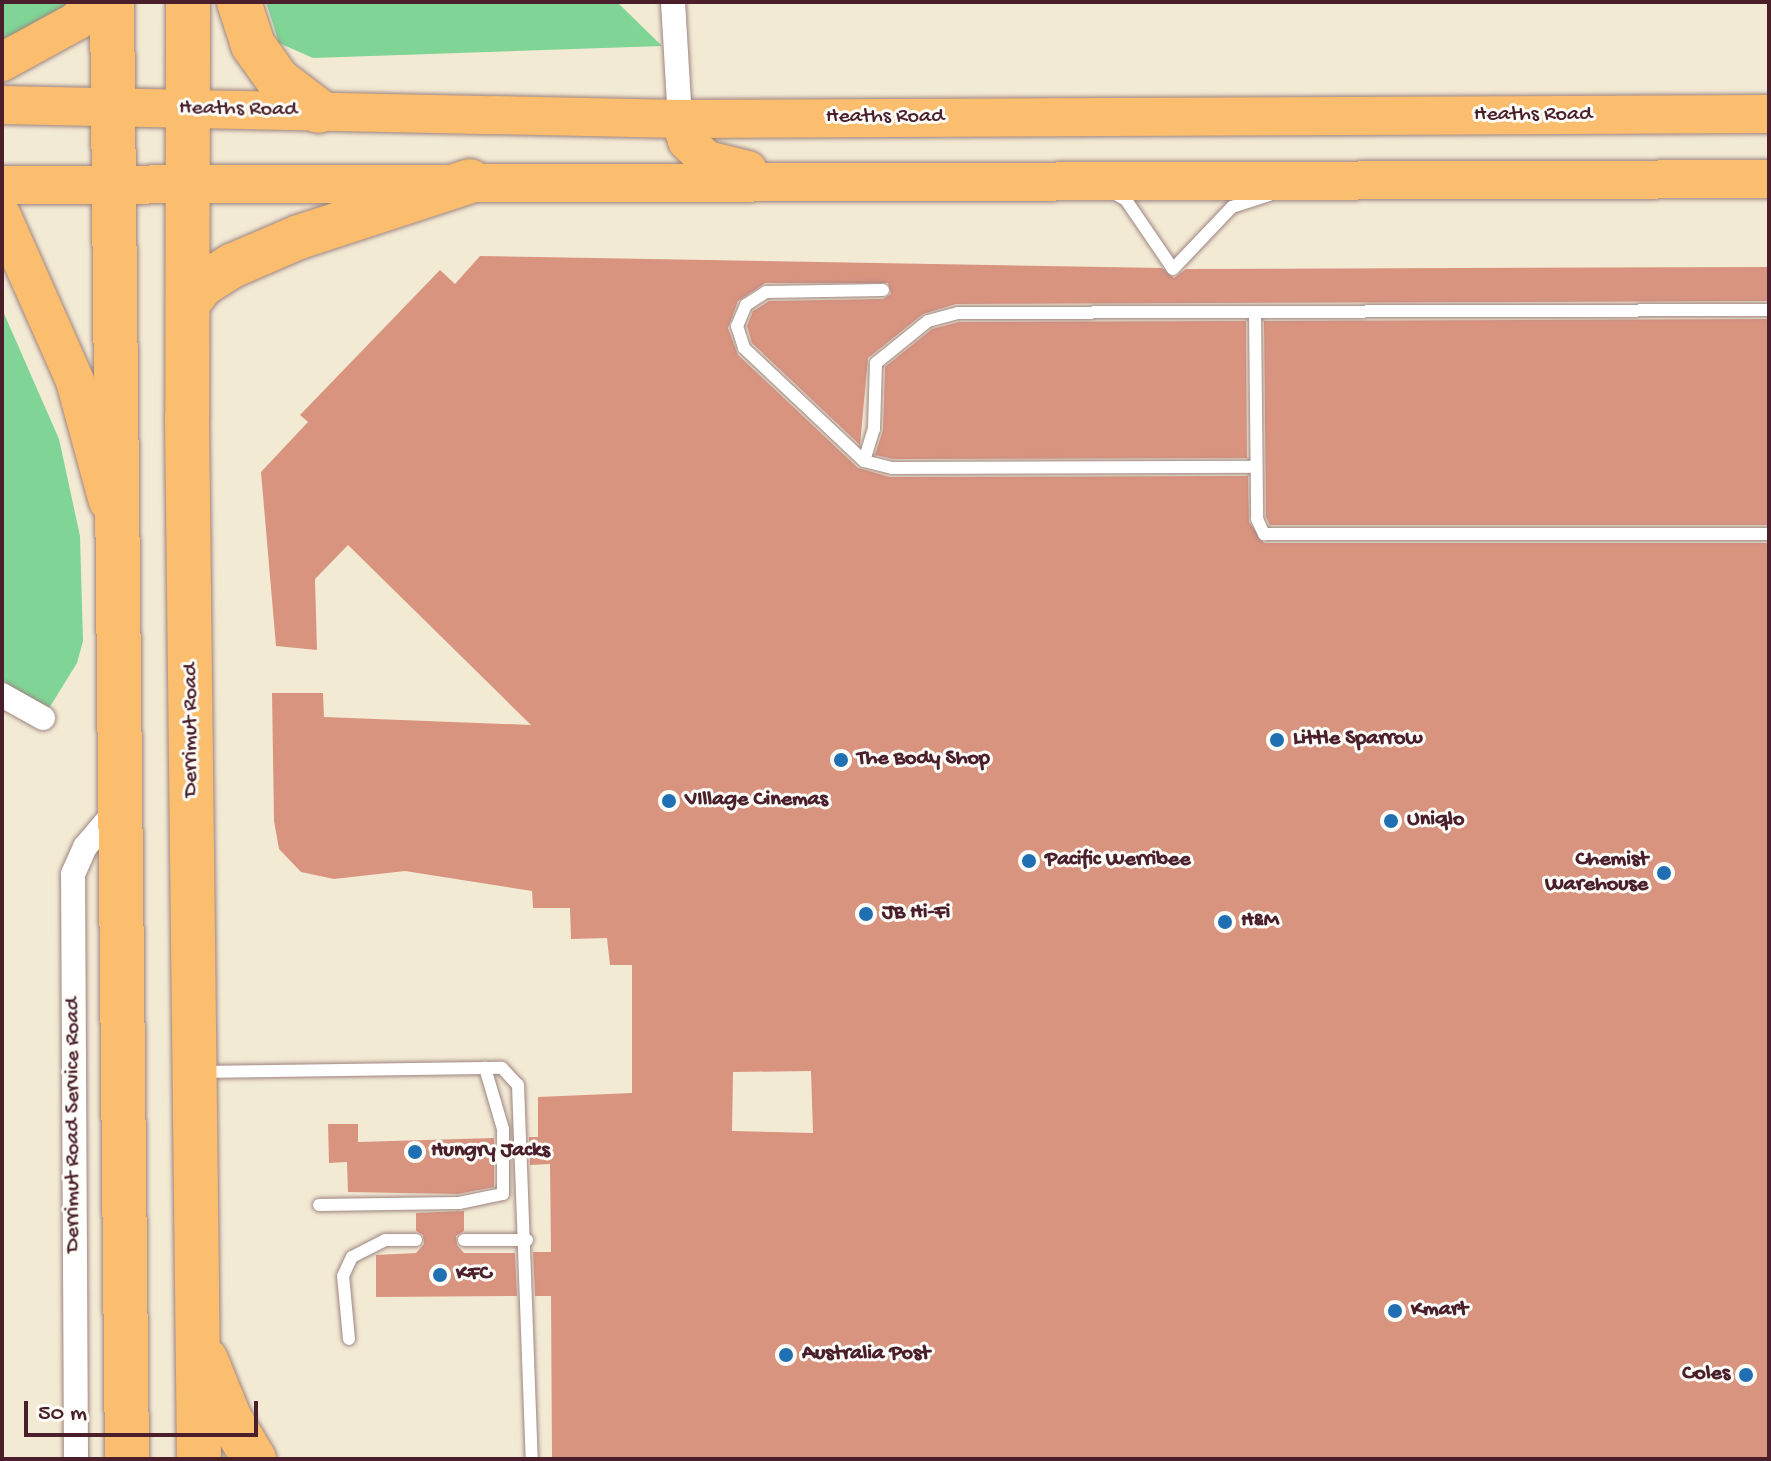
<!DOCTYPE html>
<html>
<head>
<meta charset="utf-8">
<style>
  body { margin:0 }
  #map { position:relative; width:1771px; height:1461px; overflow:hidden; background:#f3ead4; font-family:"Gochi Hand",sans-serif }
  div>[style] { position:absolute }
  .green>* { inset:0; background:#80d496 }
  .building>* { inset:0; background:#d99480 }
  .roads { filter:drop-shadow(0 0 2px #9e8480) drop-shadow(0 0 2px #9e8480) }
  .lane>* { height:12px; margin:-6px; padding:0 6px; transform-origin:6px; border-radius:6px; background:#fff }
  .street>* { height:24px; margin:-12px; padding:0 12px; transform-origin:12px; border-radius:12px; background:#fff }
  .primary>* { height:38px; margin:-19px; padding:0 19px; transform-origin:19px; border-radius:19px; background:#fbbd6e }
  .highway>* { height:44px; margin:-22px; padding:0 22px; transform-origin:22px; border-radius:22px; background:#fbbd6e }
  .dots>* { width:22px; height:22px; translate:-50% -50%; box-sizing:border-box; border:4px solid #fdfcf7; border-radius:50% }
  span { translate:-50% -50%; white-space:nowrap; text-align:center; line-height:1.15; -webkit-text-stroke:6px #fdfcf7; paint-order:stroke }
  .street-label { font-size:22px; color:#4a1f2b }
  .poi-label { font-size:22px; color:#4a1f2b; font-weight:700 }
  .left { translate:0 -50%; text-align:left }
  .right { translate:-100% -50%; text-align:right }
  .frame { position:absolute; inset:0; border:4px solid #4a1f2b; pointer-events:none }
  .scale { position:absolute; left:24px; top:1401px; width:234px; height:36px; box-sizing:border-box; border:4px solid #4a1f2b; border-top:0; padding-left:10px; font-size:24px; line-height:28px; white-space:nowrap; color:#4a1f2b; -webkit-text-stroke:6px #fdfcf7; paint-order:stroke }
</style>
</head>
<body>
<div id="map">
  <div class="green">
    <div style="clip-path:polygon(2px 2px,68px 2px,56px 18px,2px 39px)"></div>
    <div style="clip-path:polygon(266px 2px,617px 2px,662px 46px,313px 58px,279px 43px)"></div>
    <div style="clip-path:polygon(2px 309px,59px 439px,80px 536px,83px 641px,77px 663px,43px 718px,2px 679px)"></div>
  </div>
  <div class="building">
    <div style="clip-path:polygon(evenodd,480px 256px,1162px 268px,1174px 278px,1186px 269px,1769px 267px,1769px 301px,956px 304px,923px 314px,868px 358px,860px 445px,752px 343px,747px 326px,753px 311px,769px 301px,883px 299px,891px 294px,888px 283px,765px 283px,738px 301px,728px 328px,738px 355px,858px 468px,890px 477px,1248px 476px,1249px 522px,1264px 543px,1769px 543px,1769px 1459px,552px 1459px,551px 1296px,535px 1296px,533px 1252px,551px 1252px,550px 1164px,530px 1165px,529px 1137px,538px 1137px,538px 1097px,632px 1093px,632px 965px,610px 965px,607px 938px,571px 939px,570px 908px,533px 908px,532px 891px,405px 871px,334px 879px,301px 872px,279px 849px,274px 821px,272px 693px,323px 693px,324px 717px,531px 725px,348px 545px,315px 579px,317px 650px,276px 646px,261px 472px,308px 422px,300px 415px,440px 270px,455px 284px,480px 256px,811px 1071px,813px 1133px,732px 1131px,733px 1072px,811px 1071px)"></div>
    <div style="clip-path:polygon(1769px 319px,1769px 525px,1270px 525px,1266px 517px,1264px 321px)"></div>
    <div style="clip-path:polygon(1246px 321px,1247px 458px,893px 459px,875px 455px,883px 430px,885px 367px,932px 329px,959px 322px)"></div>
    <div style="clip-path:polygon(328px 1124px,358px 1124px,358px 1142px,494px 1138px,494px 1187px,458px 1194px,348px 1192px,347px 1162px,329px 1163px)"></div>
    <div style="clip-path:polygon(464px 1211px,464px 1231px,456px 1236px,457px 1245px,464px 1253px,515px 1253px,517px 1296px,376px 1297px,376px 1255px,416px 1253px,424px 1244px,423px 1235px,416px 1231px,416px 1213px)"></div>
  </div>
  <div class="roads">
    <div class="lane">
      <div style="left:1114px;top:193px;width:14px;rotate:30deg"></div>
      <div style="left:1126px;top:200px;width:83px;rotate:55.7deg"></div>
      <div style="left:1173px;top:269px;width:86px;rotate:-46.4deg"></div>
      <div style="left:1232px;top:207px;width:39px;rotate:-18deg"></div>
      <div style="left:883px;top:290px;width:117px;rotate:179deg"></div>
      <div style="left:766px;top:292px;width:24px;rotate:147deg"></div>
      <div style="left:746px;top:305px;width:23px;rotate:113deg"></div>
      <div style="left:737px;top:326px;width:23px;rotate:72deg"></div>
      <div style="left:744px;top:348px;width:165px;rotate:43.3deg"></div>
      <div style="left:864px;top:461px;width:29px;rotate:14deg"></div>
      <div style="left:892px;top:468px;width:363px;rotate:-0.2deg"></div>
      <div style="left:1255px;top:312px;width:207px;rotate:89.4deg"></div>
      <div style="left:1257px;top:519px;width:17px;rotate:65deg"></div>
      <div style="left:1264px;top:534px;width:505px"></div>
      <div style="left:864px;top:461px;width:34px;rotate:-73deg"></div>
      <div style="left:874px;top:429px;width:66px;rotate:-88.3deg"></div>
      <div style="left:876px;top:363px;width:67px;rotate:-38.9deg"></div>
      <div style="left:928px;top:321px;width:31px;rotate:-15deg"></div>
      <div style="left:958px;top:313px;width:811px;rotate:-0.21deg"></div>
      <div style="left:200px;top:1072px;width:302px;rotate:-0.8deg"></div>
      <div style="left:502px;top:1068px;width:23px;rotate:47deg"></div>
      <div style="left:518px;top:1085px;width:374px;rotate:87.9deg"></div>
      <div style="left:319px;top:1205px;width:140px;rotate:-0.8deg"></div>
      <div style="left:459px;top:1203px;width:45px;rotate:-11.6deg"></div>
      <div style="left:503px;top:1194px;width:65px;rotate:-90deg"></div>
      <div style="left:503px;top:1129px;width:64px;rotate:-106.4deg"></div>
      <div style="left:464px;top:1240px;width:63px"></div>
      <div style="left:349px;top:1339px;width:63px;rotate:-95.4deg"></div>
      <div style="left:343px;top:1276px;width:21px;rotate:-65deg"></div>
      <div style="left:352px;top:1257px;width:37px;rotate:-27deg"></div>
      <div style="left:385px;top:1240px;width:31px"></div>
    </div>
    <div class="street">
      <div style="left:673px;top:2px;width:117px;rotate:86.6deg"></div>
      <div style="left:2px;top:695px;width:47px;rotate:29.3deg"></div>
      <div style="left:76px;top:1459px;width:585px;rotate:-90.29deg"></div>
      <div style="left:73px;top:874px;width:30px;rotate:-66deg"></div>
      <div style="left:85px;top:847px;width:51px;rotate:-49.8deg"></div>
    </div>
    <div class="primary">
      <div style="left:2px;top:62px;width:85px;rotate:-28.7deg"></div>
      <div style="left:77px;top:21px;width:25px;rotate:-50deg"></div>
      <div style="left:2px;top:105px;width:678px;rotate:1.18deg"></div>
      <div style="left:680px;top:119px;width:1089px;rotate:-0.26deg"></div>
      <div style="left:680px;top:119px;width:23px;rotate:72deg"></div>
      <div style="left:687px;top:141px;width:28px;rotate:44deg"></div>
      <div style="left:707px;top:160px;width:42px;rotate:13.7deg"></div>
      <div style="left:2px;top:185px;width:1767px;rotate:-0.19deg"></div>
      <div style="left:2px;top:216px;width:180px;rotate:66.1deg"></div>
      <div style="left:75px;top:381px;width:125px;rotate:74.7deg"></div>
    </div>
    <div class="highway">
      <div style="left:112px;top:2px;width:1457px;rotate:89.41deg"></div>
      <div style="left:188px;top:2px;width:416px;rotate:90.1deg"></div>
      <div style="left:187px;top:418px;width:1041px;rotate:89.34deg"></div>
      <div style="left:239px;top:2px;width:45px;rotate:72deg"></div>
      <div style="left:253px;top:45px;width:43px;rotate:54.5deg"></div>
      <div style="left:278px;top:80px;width:51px;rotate:37.1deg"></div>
      <div style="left:190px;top:300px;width:21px;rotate:-51deg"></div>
      <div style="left:203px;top:284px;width:36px;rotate:-32deg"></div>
      <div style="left:234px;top:265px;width:71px;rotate:-23.3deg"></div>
      <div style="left:299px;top:237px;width:180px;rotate:-18.1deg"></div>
      <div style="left:206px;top:1360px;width:64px;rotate:67.9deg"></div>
      <div style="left:230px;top:1419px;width:47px;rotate:59deg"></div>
    </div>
  </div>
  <div class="dots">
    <div style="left:1277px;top:740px;background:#1f6fb2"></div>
    <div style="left:841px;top:760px;background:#1f6fb2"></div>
    <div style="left:669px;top:801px;background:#1f6fb2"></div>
    <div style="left:1391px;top:821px;background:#1f6fb2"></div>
    <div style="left:1029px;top:861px;background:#1f6fb2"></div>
    <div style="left:1664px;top:873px;background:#1f6fb2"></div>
    <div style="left:866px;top:914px;background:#1f6fb2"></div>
    <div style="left:1225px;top:922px;background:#1f6fb2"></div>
    <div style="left:415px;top:1152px;background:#1f6fb2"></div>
    <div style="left:440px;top:1275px;background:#1f6fb2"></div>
    <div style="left:1395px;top:1311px;background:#1f6fb2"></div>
    <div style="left:786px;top:1355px;background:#1f6fb2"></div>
    <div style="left:1746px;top:1375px;background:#1f6fb2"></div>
  </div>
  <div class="street-label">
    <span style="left:238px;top:110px;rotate:1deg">Heaths Road</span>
    <span style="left:1533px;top:116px">Heaths Road</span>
    <span style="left:885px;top:118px">Heaths Road</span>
    <span style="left:192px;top:730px;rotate:-90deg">Derrimut Road</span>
    <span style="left:74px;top:1125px;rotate:-90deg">Derrimut Road Service Road</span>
  </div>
  <div class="poi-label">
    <span class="left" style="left:1293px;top:740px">Little Sparrow</span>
    <span class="left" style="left:857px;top:760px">The Body Shop</span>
    <span class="left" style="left:685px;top:801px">VIllage Cinemas</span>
    <span class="left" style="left:1407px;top:821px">Uniqlo</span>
    <span class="right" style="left:1648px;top:873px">Chemist<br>Warehouse</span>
    <span class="left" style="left:1045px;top:861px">Pacific Werribee</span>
    <span class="left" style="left:882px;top:914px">JB Hi-Fi</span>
    <span class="left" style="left:1241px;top:922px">H&amp;M</span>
    <span class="left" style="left:431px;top:1152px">Hungry Jacks</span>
    <span class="left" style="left:456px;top:1275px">KFC</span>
    <span class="left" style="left:1411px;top:1311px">Kmart</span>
    <span class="left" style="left:802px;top:1355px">Australia Post</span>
    <span class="right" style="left:1730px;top:1375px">Coles</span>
  </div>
  <div class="frame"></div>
  <div class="scale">50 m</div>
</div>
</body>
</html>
